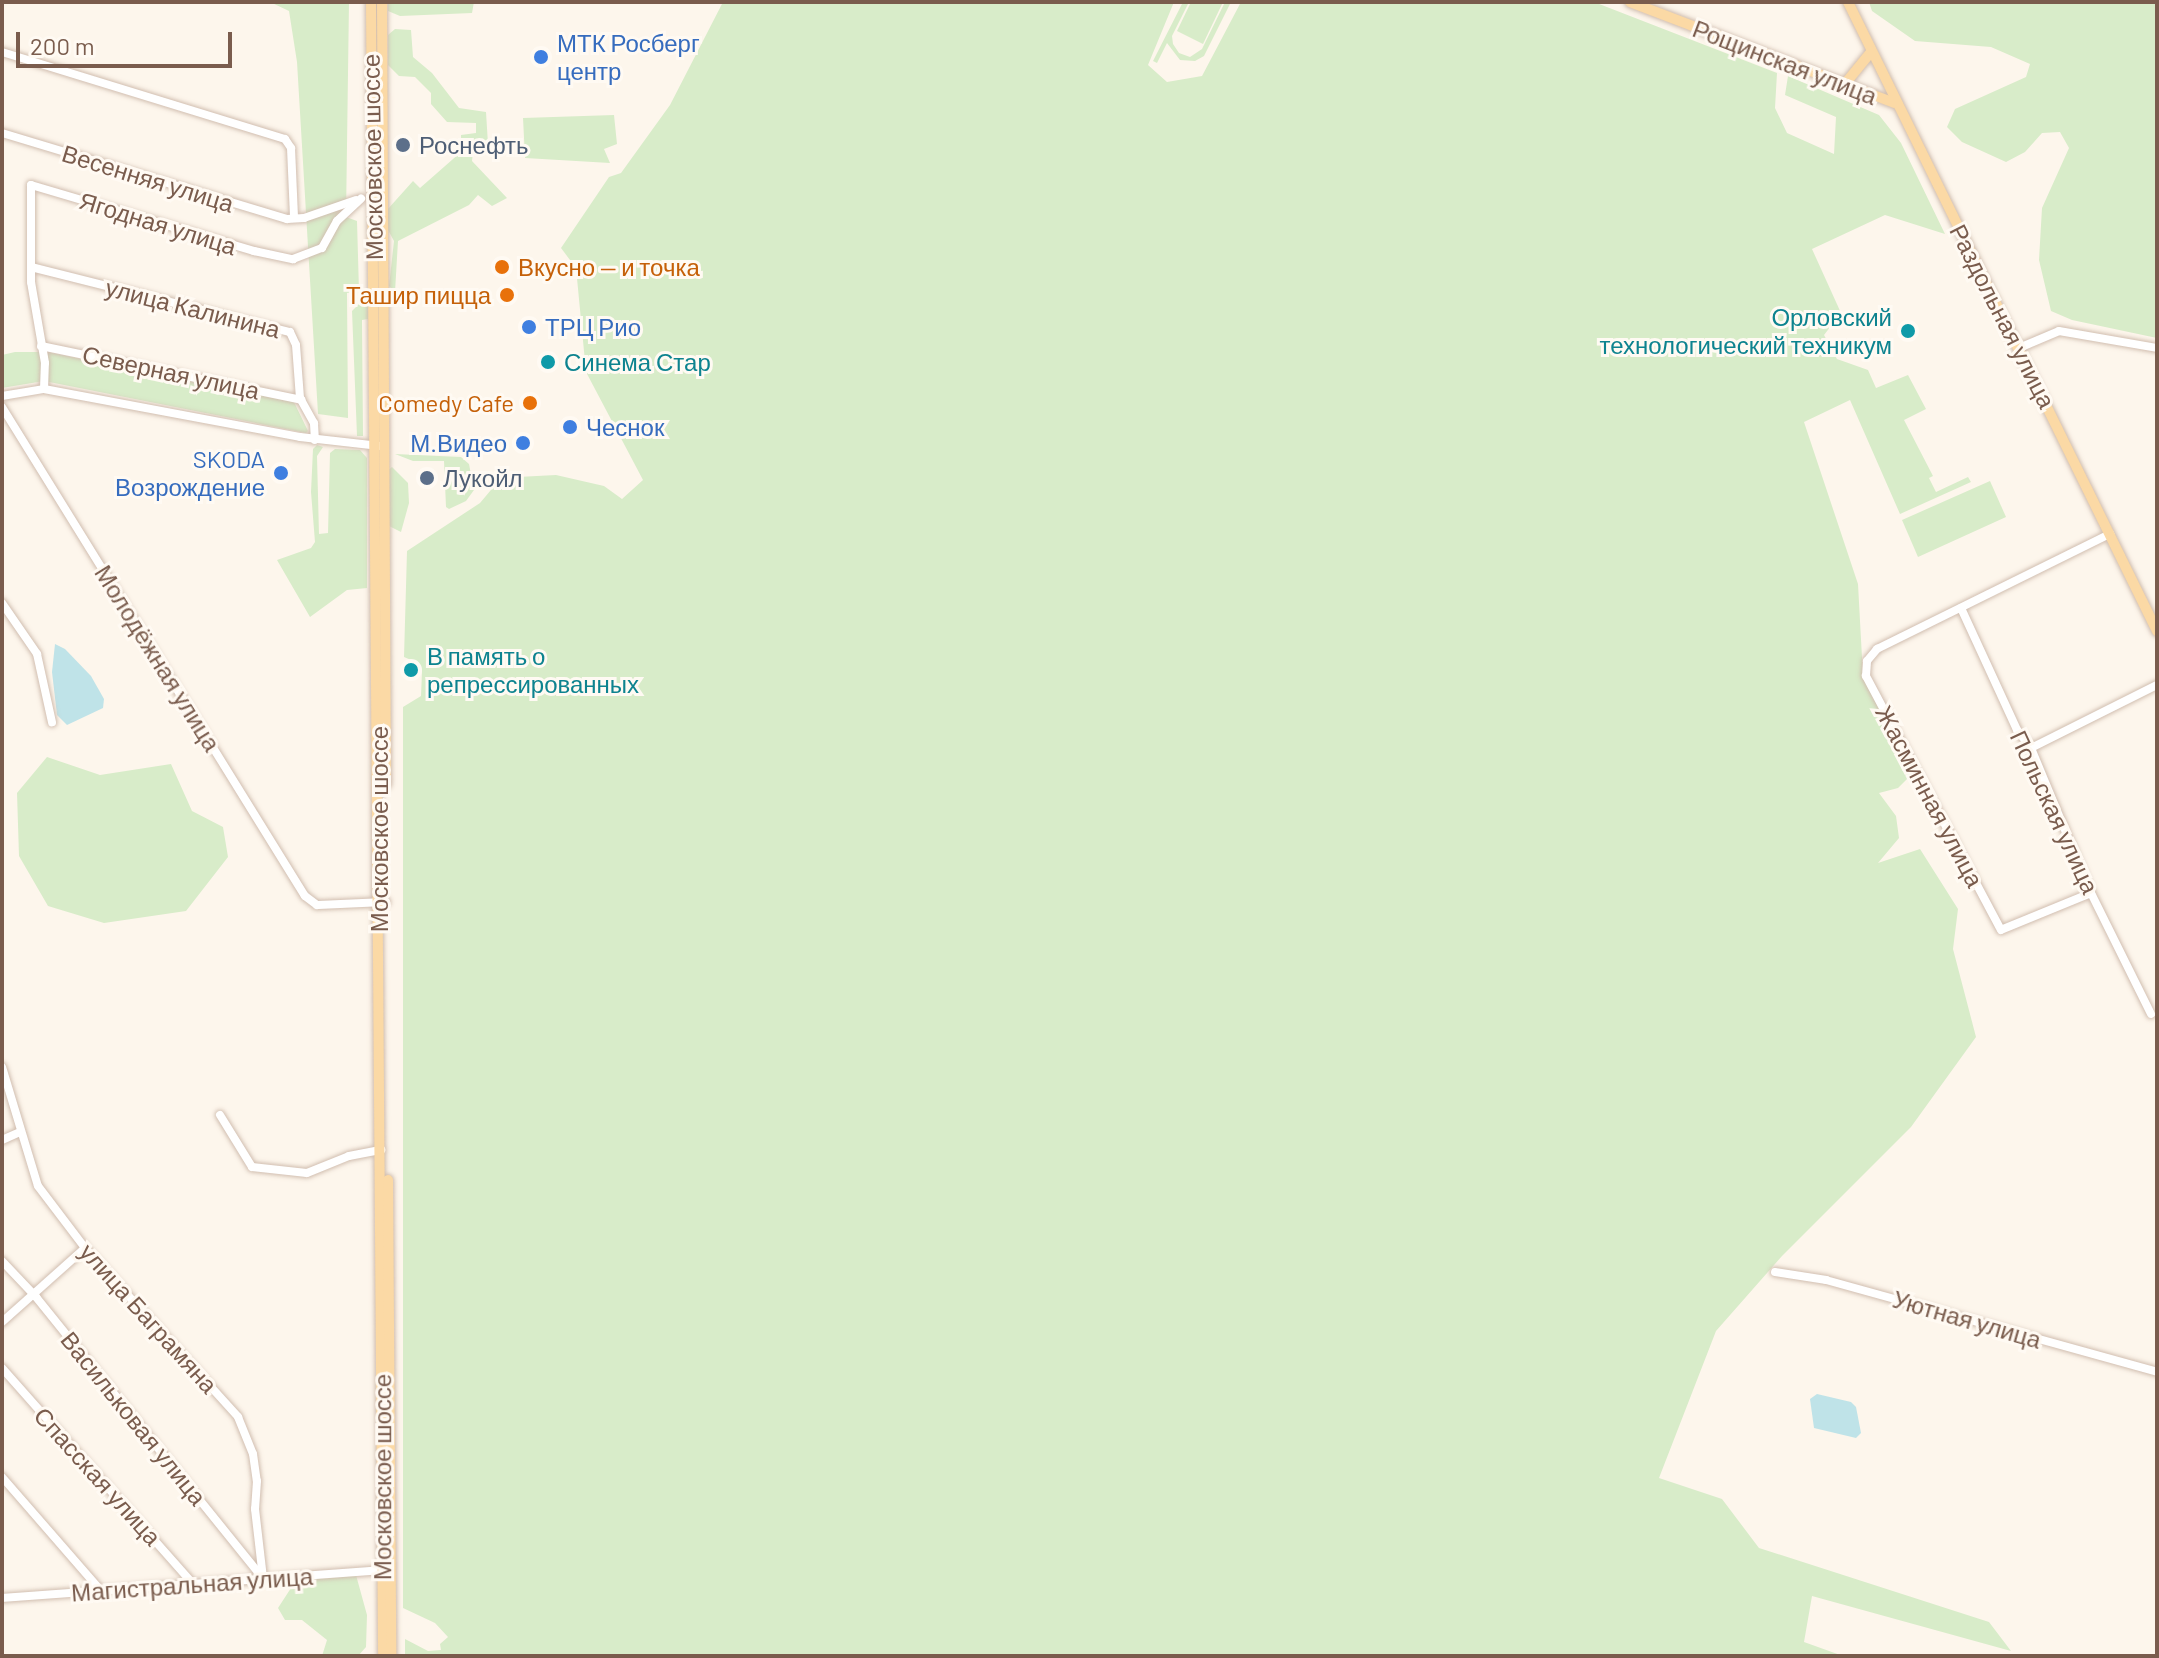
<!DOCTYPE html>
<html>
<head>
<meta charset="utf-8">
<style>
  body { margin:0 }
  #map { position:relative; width:2159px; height:1658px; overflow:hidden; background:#fdf6ec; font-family:Barlow,sans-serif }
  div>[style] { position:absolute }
  .green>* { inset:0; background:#d8ecc9 }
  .water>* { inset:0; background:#bfe3e8 }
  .roads { filter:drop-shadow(0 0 2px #d1beb0) drop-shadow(0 0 2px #d1beb0) }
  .minor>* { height:8px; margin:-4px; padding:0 4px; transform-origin:4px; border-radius:4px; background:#fff }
  .major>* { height:10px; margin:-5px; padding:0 5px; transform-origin:5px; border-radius:5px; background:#fbd9a5 }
  .dots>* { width:22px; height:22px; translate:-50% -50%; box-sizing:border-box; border:4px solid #fffaf3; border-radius:50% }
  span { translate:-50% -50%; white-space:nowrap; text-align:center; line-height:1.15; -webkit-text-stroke:6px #fffaf3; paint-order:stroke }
  .shop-label { font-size:24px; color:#366cbe }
  .left { translate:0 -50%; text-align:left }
  .right { translate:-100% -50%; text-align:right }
  .street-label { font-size:24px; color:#7a5c4d }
  .service-label { font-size:24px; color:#4e5e75 }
  .food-label { font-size:24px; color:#c56008 }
  .culture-label { font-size:24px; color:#0d838f }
  .frame { position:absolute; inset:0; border:4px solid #7a5c4d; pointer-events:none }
  .scale { position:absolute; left:16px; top:32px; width:216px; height:36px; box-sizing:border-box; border:4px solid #7a5c4d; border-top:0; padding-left:10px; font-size:24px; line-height:28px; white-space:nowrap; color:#7a5c4d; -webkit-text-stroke:6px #fffaf3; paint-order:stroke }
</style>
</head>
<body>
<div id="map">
  <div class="green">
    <div style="clip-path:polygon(270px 2px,349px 2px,346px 217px,357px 221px,359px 291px,347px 293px,348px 418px,318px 414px,297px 62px,289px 11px)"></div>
    <div style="clip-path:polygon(388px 2px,474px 2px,472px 13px,400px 16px,388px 11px)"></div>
    <div style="clip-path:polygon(723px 2px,1174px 2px,1148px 65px,1167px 82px,1202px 76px,1241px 2px,1594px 2px,1777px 73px,1775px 108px,1787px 133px,1834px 154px,1836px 117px,1785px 95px,1788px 76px,1879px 115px,1901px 143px,1945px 234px,1885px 215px,1812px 249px,1841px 313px,1824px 335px,1837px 359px,1868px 370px,1876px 388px,1908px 375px,1926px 409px,1904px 420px,1933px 476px,1929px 478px,1936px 492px,1968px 477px,1971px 482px,1900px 514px,1850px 400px,1804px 422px,1858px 584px,1863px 676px,1912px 774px,1898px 788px,1879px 793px,1896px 816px,1899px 838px,1878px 863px,1920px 849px,1958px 909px,1953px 949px,1976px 1037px,1911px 1127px,1782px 1256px,1716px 1331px,1659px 1478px,1722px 1499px,1759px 1548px,1989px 1622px,2011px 1651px,1812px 1596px,1804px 1642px,1843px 1656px,405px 1656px,405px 1639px,428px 1651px,441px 1650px,440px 1644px,448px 1637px,435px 1623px,403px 1608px,403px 707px,421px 696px,422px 671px,418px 663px,404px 657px,407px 551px,480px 503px,501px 478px,556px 475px,604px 486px,622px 499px,643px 480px,586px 372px,576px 268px,561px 248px,609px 177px,621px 173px,670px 105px)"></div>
    <div style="clip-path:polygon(1183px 2px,1189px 2px,1172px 36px,1173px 44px,1179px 53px,1190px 57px,1202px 49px,1225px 2px,1231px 2px,1204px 56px,1195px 61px,1180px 60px,1167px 43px,1157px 63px,1153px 61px)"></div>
    <div style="clip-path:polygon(1191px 2px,1223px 2px,1203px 44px,1177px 31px)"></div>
    <div style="clip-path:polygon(1869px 2px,2157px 2px,2157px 338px,2072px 320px,2051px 311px,2039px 260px,2042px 208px,2069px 148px,2060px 132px,2042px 133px,2025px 152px,2006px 162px,1962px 142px,1947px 127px,1955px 109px,2026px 77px,2030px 64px,1991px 47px,1915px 41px,1872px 11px)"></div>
    <div style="clip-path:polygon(395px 29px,411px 30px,413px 57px,432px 73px,459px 108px,486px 112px,488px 144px,473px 152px,472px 161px,507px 198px,492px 206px,478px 195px,469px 205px,398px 241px,395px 292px,389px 286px,394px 241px,388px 230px,387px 210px,413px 181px,420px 188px,461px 152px,461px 135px,476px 133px,476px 123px,447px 122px,431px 104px,431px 93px,415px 77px,399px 76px,388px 65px,388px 35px)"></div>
    <div style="clip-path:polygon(614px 115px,617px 144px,604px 149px,610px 163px,525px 158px,523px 118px)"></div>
    <div style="clip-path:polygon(360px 303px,368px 304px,368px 319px,362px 320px,363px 436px,357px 436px,352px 311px)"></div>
    <div style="clip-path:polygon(15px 352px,47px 352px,294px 402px,308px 431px,306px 433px,44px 381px,2px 388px,2px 355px)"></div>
    <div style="clip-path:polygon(317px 445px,323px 447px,317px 456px,319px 534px,328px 533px,330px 453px,335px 449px,360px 450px,367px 458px,367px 588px,347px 590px,310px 617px,277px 560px,311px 548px,315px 542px,311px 492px,313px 449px)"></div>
    <div style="clip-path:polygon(395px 454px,461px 457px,469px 464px,474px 490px,466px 501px,449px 509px,446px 507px,444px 461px,413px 461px)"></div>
    <div style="clip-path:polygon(392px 467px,408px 483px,409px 503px,401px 532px,389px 526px,388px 470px)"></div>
    <div style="clip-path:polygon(1990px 481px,2006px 517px,1918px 557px,1902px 520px)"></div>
    <div style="clip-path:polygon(47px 757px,100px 775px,171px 764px,192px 811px,223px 827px,228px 857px,186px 911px,104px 923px,48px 906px,19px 856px,17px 793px)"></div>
    <div style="clip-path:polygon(356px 1575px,367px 1615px,366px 1647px,358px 1656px,322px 1656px,327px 1640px,302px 1620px,285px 1620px,278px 1608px,291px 1588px,305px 1578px)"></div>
  </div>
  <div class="water">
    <div style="clip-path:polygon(55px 644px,65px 649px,91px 676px,104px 699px,103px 708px,67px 725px,57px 715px,52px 672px)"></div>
    <div style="clip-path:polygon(1817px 1394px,1851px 1402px,1856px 1407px,1861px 1433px,1856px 1438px,1814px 1428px,1810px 1399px)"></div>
  </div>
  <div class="roads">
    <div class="minor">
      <div style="left:2px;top:52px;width:296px;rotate:17.1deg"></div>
      <div style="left:285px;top:139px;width:11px;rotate:56deg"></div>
      <div style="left:291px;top:148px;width:68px;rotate:87.5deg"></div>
      <div style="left:2px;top:133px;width:298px;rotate:16.8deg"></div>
      <div style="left:287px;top:219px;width:17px;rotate:-3deg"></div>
      <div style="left:304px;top:218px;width:55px;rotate:-19.1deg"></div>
      <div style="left:31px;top:267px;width:267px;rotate:14.1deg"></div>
      <div style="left:290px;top:332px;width:14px;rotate:65deg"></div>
      <div style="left:296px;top:345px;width:53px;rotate:85.7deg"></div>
      <div style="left:300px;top:398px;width:29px;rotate:61deg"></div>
      <div style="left:314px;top:423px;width:17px;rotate:87deg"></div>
      <div style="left:41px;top:346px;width:266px;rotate:11.7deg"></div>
      <div style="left:2019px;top:348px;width:43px;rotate:-23deg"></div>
      <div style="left:2059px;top:331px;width:99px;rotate:9.8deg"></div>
      <div style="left:44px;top:389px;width:26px;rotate:-88deg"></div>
      <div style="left:45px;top:363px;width:82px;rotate:-99.8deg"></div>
      <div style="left:31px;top:282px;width:97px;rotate:-90deg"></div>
      <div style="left:31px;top:185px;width:233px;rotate:16.5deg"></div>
      <div style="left:254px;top:251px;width:40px;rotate:12deg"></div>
      <div style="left:293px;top:259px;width:31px;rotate:-21deg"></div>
      <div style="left:322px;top:248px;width:31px;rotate:-61deg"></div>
      <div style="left:337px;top:221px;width:33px;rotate:-43deg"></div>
      <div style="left:2px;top:396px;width:43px;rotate:-9.5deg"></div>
      <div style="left:44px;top:389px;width:260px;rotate:10.6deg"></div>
      <div style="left:300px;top:437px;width:80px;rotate:6.5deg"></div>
      <div style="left:2px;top:407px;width:575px;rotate:58.22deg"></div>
      <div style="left:305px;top:896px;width:15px;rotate:37deg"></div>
      <div style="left:317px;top:905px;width:69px;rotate:-2.5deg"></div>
      <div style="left:2px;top:603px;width:62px;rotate:55.5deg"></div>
      <div style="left:37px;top:654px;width:70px;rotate:77.6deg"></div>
      <div style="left:1961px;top:608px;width:134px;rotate:65.3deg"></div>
      <div style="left:2017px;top:730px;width:23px;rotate:52deg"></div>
      <div style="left:2031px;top:748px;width:157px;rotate:67.5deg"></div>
      <div style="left:2091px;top:893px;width:135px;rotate:63.6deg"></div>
      <div style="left:2031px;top:748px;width:141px;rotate:-26.6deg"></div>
      <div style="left:2091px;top:893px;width:97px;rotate:157.7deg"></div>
      <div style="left:2001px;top:930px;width:288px;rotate:-118deg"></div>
      <div style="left:1866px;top:676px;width:15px;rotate:-86deg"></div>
      <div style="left:1867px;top:661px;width:16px;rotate:-50deg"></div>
      <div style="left:1877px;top:649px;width:260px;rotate:-26.3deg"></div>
      <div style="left:2px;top:1067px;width:124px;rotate:73.2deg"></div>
      <div style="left:38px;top:1186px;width:78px;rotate:52.8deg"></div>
      <div style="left:85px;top:1248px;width:228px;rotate:47.8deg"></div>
      <div style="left:238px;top:1417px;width:40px;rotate:68deg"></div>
      <div style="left:253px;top:1454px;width:27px;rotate:82deg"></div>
      <div style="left:257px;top:1481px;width:28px;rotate:94deg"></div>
      <div style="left:255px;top:1509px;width:69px;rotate:83.4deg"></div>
      <div style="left:220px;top:1115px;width:61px;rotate:58.4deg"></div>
      <div style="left:252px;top:1167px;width:55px;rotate:6.2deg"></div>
      <div style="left:307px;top:1173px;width:45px;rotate:-22deg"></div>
      <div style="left:349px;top:1156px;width:33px;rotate:-11deg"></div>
      <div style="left:2px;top:1140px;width:20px;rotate:-24deg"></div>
      <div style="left:2px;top:1261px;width:50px;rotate:46.6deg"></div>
      <div style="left:36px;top:1297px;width:360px;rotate:51.1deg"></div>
      <div style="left:1775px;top:1272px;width:52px;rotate:8.9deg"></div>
      <div style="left:1826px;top:1280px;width:344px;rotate:15.5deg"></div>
      <div style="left:2px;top:1322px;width:111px;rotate:-41.7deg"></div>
      <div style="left:2px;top:1368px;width:288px;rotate:48.5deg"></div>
      <div style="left:2px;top:1477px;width:151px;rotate:49deg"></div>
      <div style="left:2px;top:1598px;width:382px;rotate:-4.2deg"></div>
    </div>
    <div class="major">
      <div style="left:371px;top:2px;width:1654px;rotate:89.58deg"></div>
      <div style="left:382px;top:2px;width:782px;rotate:89.71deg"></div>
      <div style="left:1630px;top:2px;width:284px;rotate:20.9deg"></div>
      <div style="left:1848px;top:2px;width:701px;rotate:63.84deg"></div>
      <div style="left:1844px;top:85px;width:43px;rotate:-50.7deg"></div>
      <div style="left:388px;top:1180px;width:476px;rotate:89.6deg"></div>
    </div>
  </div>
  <div class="dots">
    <div style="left:541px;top:57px;background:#3f7fe0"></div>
    <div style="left:403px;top:145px;background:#5c6f8a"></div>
    <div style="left:502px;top:267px;background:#e8710a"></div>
    <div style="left:507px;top:295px;background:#e8710a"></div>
    <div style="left:529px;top:327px;background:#3f7fe0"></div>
    <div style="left:1908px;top:331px;background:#0f9aa8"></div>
    <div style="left:548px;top:362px;background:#0f9aa8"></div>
    <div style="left:530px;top:403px;background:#e8710a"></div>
    <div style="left:570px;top:427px;background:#3f7fe0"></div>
    <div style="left:523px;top:443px;background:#3f7fe0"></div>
    <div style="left:281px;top:473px;background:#3f7fe0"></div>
    <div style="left:427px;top:478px;background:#5c6f8a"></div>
    <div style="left:411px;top:670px;background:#0f9aa8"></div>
  </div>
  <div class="shop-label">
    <span class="left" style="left:557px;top:57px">МТК Росберг<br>центр</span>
    <span class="left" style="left:545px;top:327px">ТРЦ Рио</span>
    <span class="left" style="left:586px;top:427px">Чеснок</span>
    <span class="right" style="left:507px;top:443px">М.Видео</span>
    <span class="right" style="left:265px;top:473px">SKODA<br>Возрождение</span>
  </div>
  <div class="street-label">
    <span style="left:1785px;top:62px;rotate:21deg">Рощинская улица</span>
    <span style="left:372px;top:157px;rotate:-91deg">Московское шоссе</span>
    <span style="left:148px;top:178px;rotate:17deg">Весенняя улица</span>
    <span style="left:158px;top:223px;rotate:17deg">Ягодная улица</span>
    <span style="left:193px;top:308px;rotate:14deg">улица Калинина</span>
    <span style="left:2003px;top:316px;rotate:63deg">Раздольная улица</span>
    <span style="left:171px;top:372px;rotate:12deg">Северная улица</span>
    <span style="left:158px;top:658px;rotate:58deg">Молодёжная улица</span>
    <span style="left:1930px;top:796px;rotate:62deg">Жасминная улица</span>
    <span style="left:2055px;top:812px;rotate:65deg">Польская улица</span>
    <span style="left:379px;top:829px;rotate:-90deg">Московское шоссе</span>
    <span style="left:149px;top:1318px;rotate:48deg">улица Баграмяна</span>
    <span style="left:1967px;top:1319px;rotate:16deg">Уютная улица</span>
    <span style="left:134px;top:1418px;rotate:51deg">Васильковая улица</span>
    <span style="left:98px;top:1476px;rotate:48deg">Спасская улица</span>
    <span style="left:382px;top:1477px;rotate:-90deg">Московское шоссе</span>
    <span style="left:192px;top:1584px;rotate:-4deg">Магистральная улица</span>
  </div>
  <div class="service-label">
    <span class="left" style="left:419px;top:145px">Роснефть</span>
    <span class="left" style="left:443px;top:478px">Лукойл</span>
  </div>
  <div class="food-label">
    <span class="left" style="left:518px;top:267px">Вкусно — и точка</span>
    <span class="right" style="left:491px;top:295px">Ташир пицца</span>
    <span class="right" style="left:514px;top:403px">Comedy Cafe</span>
  </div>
  <div class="culture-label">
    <span class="right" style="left:1892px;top:331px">Орловский<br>технологический техникум</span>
    <span class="left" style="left:564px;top:362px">Синема Стар</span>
    <span class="left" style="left:427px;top:670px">В память о<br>репрессированных</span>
  </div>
  <div class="frame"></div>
  <div class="scale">200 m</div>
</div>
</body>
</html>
